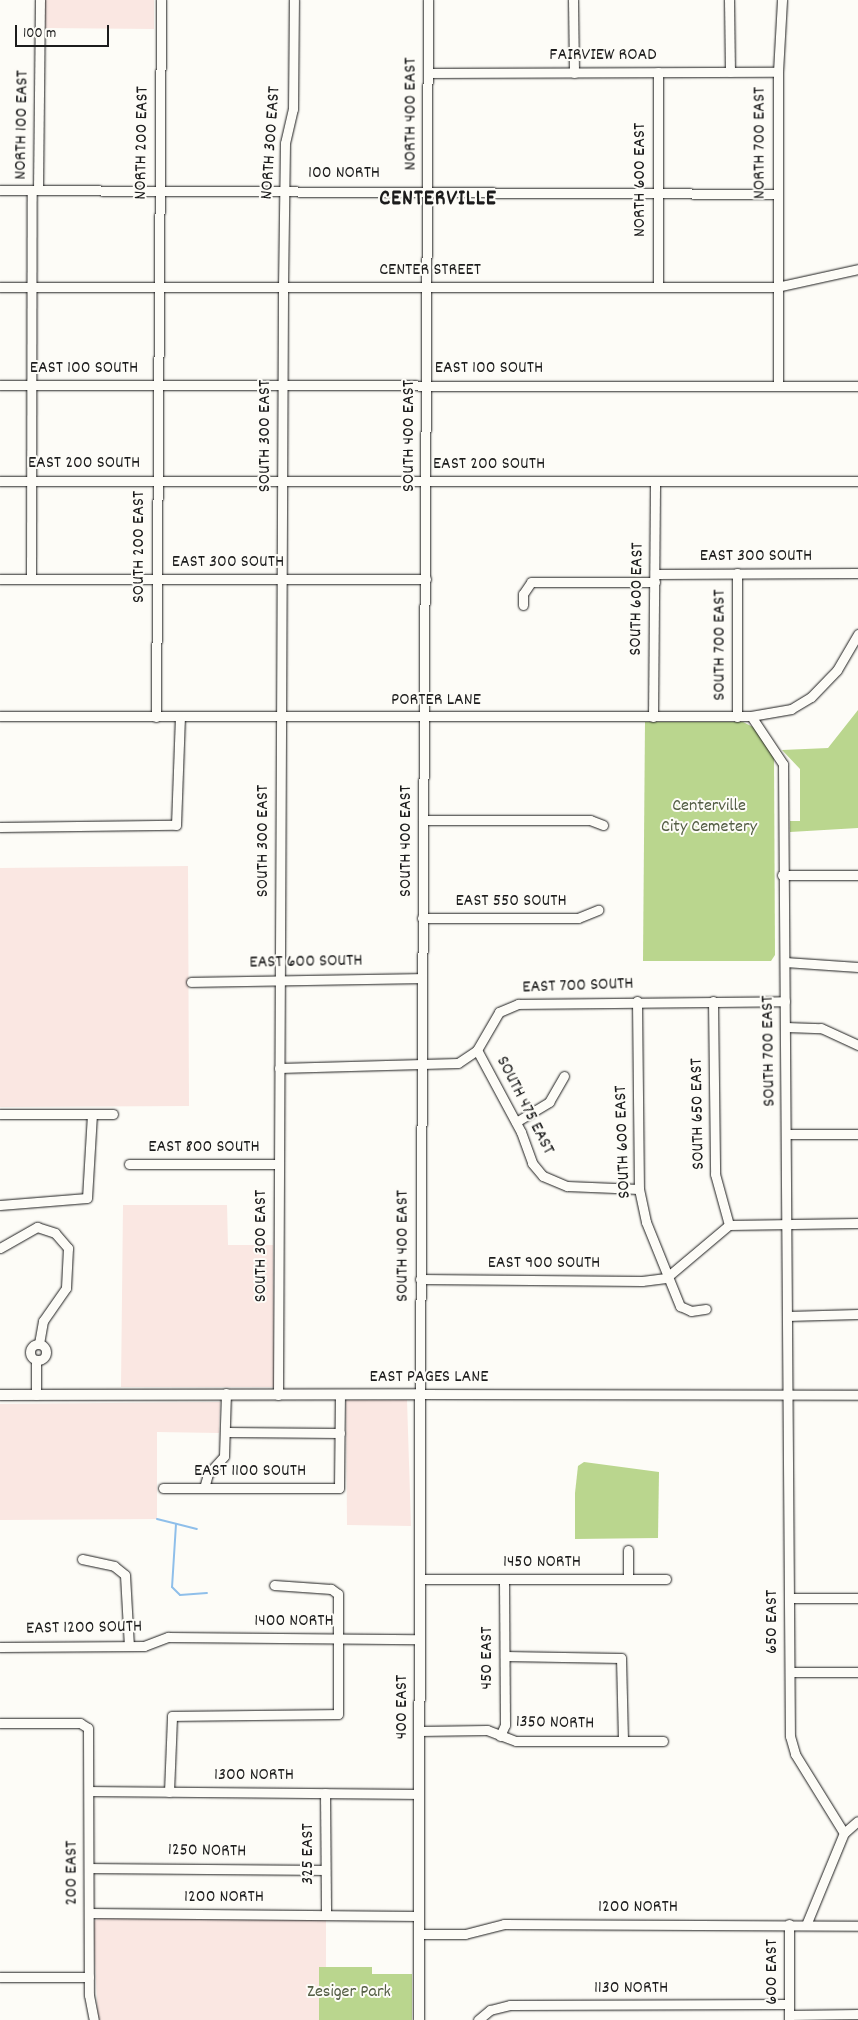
<!DOCTYPE html>
<html>
<head>
<meta charset="utf-8">
<style>
  body { margin:0 }
  #map { position:relative; width:858px; height:2020px; overflow:hidden; background:#fdfcf7; font-family:Dekko,sans-serif }
  div>[style] { position:absolute }
  .built>* { inset:0; background:#fae7e2 }
  .green>* { inset:0; background:#bad68e }
  .stream>* { height:2px; margin:-1px; padding:0 1px; transform-origin:1px; border-radius:1px; background:#8fbfea }
  .roads { filter:drop-shadow(0 0 1px #1c1c1c) drop-shadow(0 0 1px #1c1c1c) }
  .minor>* { height:9px; margin:-4.5px; padding:0 4.5px; transform-origin:4.5px; border-radius:4.5px; background:#fdfcf7 }
  .minor>.ring { margin:-4.5px; padding:0; box-sizing:content-box; background:none; border:9px solid #fdfcf7; border-radius:50% }
  .major>* { height:10px; margin:-5px; padding:0 5px; transform-origin:5px; border-radius:5px; background:#fdfcf7 }
  span { translate:-50% -50%; white-space:nowrap; text-align:center; line-height:1.15; -webkit-text-stroke:4px #fdfcf7; paint-order:stroke }
  .street-label { font-size:18px; color:#1c1c1c }
  .park-label { font-size:18px; color:#535d44 }
  .district-label { font-size:22px; color:#1c1c1c; font-weight:700; letter-spacing:1px }
  .scale { position:absolute; left:15px; top:25px; width:94px; height:22px; box-sizing:border-box; border:2px solid #1c1c1c; border-top:0; padding-left:6px; font-size:15px; line-height:18px; white-space:nowrap; color:#1c1c1c; -webkit-text-stroke:4px #fdfcf7; paint-order:stroke }
</style>
</head>
<body>
<div id="map">
  <div class="built">
    <div style="clip-path:polygon(45px 0,154px 0,154px 29px,44px 28px)"></div>
    <div style="clip-path:polygon(188px 866px,189px 1106px,0 1107px,0 868px)"></div>
    <div style="clip-path:polygon(123px 1205px,227px 1205px,228px 1245px,273px 1245px,274px 1387px,121px 1387px)"></div>
    <div style="clip-path:polygon(346px 1400px,407px 1400px,411px 1526px,347px 1525px)"></div>
    <div style="clip-path:polygon(220px 1402px,219px 1433px,157px 1432px,157px 1519px,0 1520px,0 1404px)"></div>
    <div style="clip-path:polygon(99px 1918px,326px 1920px,326px 1967px,319px 1967px,319px 2020px,98px 2020px,93px 1922px)"></div>
  </div>
  <div class="green">
    <div style="clip-path:polygon(858px 710px,858px 828px,790px 832px,790px 821px,800px 821px,800px 769px,782px 750px,828px 748px)"></div>
    <div style="clip-path:polygon(645px 722px,743px 722px,755px 728px,774px 757px,775px 955px,771px 961px,643px 961px)"></div>
    <div style="clip-path:polygon(584px 1462px,659px 1472px,658px 1538px,575px 1539px,575px 1493px,578px 1466px)"></div>
    <div style="clip-path:polygon(319px 1967px,372px 1967px,372px 1974px,412px 1974px,412px 2020px,319px 2020px)"></div>
  </div>
  <div class="stream">
    <div style="left:157px;top:1519px;width:41px;rotate:14deg"></div>
    <div style="left:176px;top:1524px;width:63px;rotate:93.6deg"></div>
    <div style="left:172px;top:1587px;width:11px;rotate:45deg"></div>
    <div style="left:180px;top:1595px;width:27px;rotate:-4deg"></div>
  </div>
  <div class="roads">
    <div class="minor">
      <div style="left:428px;top:0;width:1394px;rotate:90.33deg"></div>
      <div style="left:420px;top:1394px;width:438px;rotate:0.1deg"></div>
      <div style="left:573px;top:0;width:73px;rotate:89.2deg"></div>
      <div style="left:729px;top:0;width:72px;rotate:89.2deg"></div>
      <div style="left:429px;top:73px;width:349px;rotate:-0.2deg"></div>
      <div style="left:0;top:190px;width:777px;rotate:0.29deg"></div>
      <div style="left:38px;top:190px;width:190px;rotate:-89.4deg"></div>
      <div style="left:0;top:287px;width:777px"></div>
      <div style="left:777px;top:287px;width:83px;rotate:-12.5deg"></div>
      <div style="left:658px;top:287px;width:215px;rotate:-90deg"></div>
      <div style="left:0;top:385px;width:858px;rotate:0.07deg"></div>
      <div style="left:778px;top:386px;width:314px;rotate:-90deg"></div>
      <div style="left:778px;top:72px;width:72px;rotate:-86.8deg"></div>
      <div style="left:0;top:481px;width:858px"></div>
      <div style="left:655px;top:574px;width:203px;rotate:-0.3deg"></div>
      <div style="left:0;top:579px;width:426px"></div>
      <div style="left:31px;top:579px;width:389px;rotate:-89.9deg"></div>
      <div style="left:523px;top:605px;width:11px;rotate:-90deg"></div>
      <div style="left:523px;top:594px;width:14px;rotate:-56deg"></div>
      <div style="left:531px;top:582px;width:124px"></div>
      <div style="left:0;top:716px;width:751px"></div>
      <div style="left:751px;top:716px;width:41px;rotate:-9.9deg"></div>
      <div style="left:791px;top:709px;width:23px;rotate:-31deg"></div>
      <div style="left:811px;top:697px;width:37px;rotate:-46deg"></div>
      <div style="left:837px;top:670px;width:42px;rotate:-59.7deg"></div>
      <div style="left:751px;top:716px;width:58px;rotate:56.3deg"></div>
      <div style="left:783px;top:764px;width:972px;rotate:89.59deg"></div>
      <div style="left:790px;top:1736px;width:19px;rotate:74deg"></div>
      <div style="left:795px;top:1754px;width:93px;rotate:58.2deg"></div>
      <div style="left:156px;top:717px;width:717px;rotate:-89.6deg"></div>
      <div style="left:653px;top:717px;width:236px;rotate:-89.5deg"></div>
      <div style="left:737px;top:717px;width:144px;rotate:-90deg"></div>
      <div style="left:423px;top:820px;width:167px"></div>
      <div style="left:590px;top:820px;width:14px;rotate:21deg"></div>
      <div style="left:0;top:827px;width:176px;rotate:-0.7deg"></div>
      <div style="left:176px;top:825px;width:108px;rotate:-87.9deg"></div>
      <div style="left:782px;top:875px;width:76px"></div>
      <div style="left:422px;top:918px;width:156px"></div>
      <div style="left:578px;top:918px;width:22px;rotate:-22deg"></div>
      <div style="left:785px;top:962px;width:73px;rotate:3.9deg"></div>
      <div style="left:191px;top:982px;width:231px;rotate:-1deg"></div>
      <div style="left:637px;top:1001px;width:188px;rotate:89.4deg"></div>
      <div style="left:639px;top:1189px;width:34px;rotate:78deg"></div>
      <div style="left:646px;top:1222px;width:91px;rotate:68deg"></div>
      <div style="left:680px;top:1306px;width:12px;rotate:24deg"></div>
      <div style="left:691px;top:1311px;width:15px;rotate:-8deg"></div>
      <div style="left:713px;top:1001px;width:173px;rotate:89.3deg"></div>
      <div style="left:715px;top:1174px;width:53px;rotate:74.6deg"></div>
      <div style="left:786px;top:1027px;width:35px;rotate:2deg"></div>
      <div style="left:821px;top:1028px;width:41px;rotate:24.7deg"></div>
      <div style="left:477px;top:1050px;width:93px;rotate:61.8deg"></div>
      <div style="left:521px;top:1132px;width:33px;rotate:70deg"></div>
      <div style="left:532px;top:1163px;width:17px;rotate:50deg"></div>
      <div style="left:543px;top:1176px;width:26px;rotate:23deg"></div>
      <div style="left:567px;top:1186px;width:72px;rotate:2.4deg"></div>
      <div style="left:279px;top:1068px;width:179px;rotate:-1.6deg"></div>
      <div style="left:458px;top:1063px;width:23px;rotate:-34deg"></div>
      <div style="left:477px;top:1050px;width:44px;rotate:-59.9deg"></div>
      <div style="left:499px;top:1012px;width:21px;rotate:-23deg"></div>
      <div style="left:518px;top:1004px;width:267px;rotate:-0.6deg"></div>
      <div style="left:0;top:1114px;width:113px"></div>
      <div style="left:516px;top:1122px;width:39px;rotate:-31deg"></div>
      <div style="left:549px;top:1102px;width:30px;rotate:-60deg"></div>
      <div style="left:787px;top:1134px;width:71px"></div>
      <div style="left:129px;top:1164px;width:150px"></div>
      <div style="left:0;top:1205px;width:87px;rotate:-4.6deg"></div>
      <div style="left:87px;top:1198px;width:84px;rotate:-86.6deg"></div>
      <div style="left:0;top:1248px;width:43px;rotate:-29.6deg"></div>
      <div style="left:37px;top:1227px;width:19px;rotate:18deg"></div>
      <div style="left:55px;top:1233px;width:20px;rotate:49deg"></div>
      <div style="left:68px;top:1248px;width:40px;rotate:92.9deg"></div>
      <div style="left:66px;top:1288px;width:40px;rotate:124.9deg"></div>
      <div style="left:43px;top:1321px;width:23px;rotate:100deg"></div>
      <div style="left:420px;top:1279px;width:222px;rotate:0.5deg"></div>
      <div style="left:642px;top:1281px;width:24px;rotate:-7deg"></div>
      <div style="left:666px;top:1278px;width:82px;rotate:-40.1deg"></div>
      <div style="left:729px;top:1225px;width:129px;rotate:-0.9deg"></div>
      <div style="left:787px;top:1316px;width:71px;rotate:-1.6deg"></div>
      <div class="ring" style="left:30px;top:1344px;width:7px;height:7px"></div>
      <div style="left:36px;top:1360px;width:35px;rotate:90deg"></div>
      <div style="left:278px;top:1395px;width:1108px;rotate:-89.74deg"></div>
      <div style="left:283px;top:287px;width:144px;rotate:-89.2deg"></div>
      <div style="left:285px;top:143px;width:35px;rotate:-77deg"></div>
      <div style="left:293px;top:109px;width:109px;rotate:-89.5deg"></div>
      <div style="left:227px;top:1432px;width:113px;rotate:0.5deg"></div>
      <div style="left:163px;top:1488px;width:176px"></div>
      <div style="left:339px;top:1488px;width:93px;rotate:-89.4deg"></div>
      <div style="left:204px;top:1488px;width:15px;rotate:-74deg"></div>
      <div style="left:208px;top:1474px;width:24px;rotate:-48deg"></div>
      <div style="left:224px;top:1456px;width:63px;rotate:-88.2deg"></div>
      <div style="left:628px;top:1550px;width:29px;rotate:90deg"></div>
      <div style="left:82px;top:1559px;width:33px;rotate:12deg"></div>
      <div style="left:114px;top:1566px;width:14px;rotate:39deg"></div>
      <div style="left:125px;top:1575px;width:71px;rotate:86.8deg"></div>
      <div style="left:419px;top:1579px;width:247px"></div>
      <div style="left:789px;top:1598px;width:69px"></div>
      <div style="left:0;top:1647px;width:144px;rotate:-0.4deg"></div>
      <div style="left:144px;top:1646px;width:26px;rotate:-21deg"></div>
      <div style="left:168px;top:1637px;width:251px;rotate:0.5deg"></div>
      <div style="left:505px;top:1656px;width:116px;rotate:1deg"></div>
      <div style="left:621px;top:1658px;width:83px;rotate:88.6deg"></div>
      <div style="left:790px;top:1672px;width:68px"></div>
      <div style="left:0;top:1723px;width:80px"></div>
      <div style="left:80px;top:1723px;width:9px;rotate:32deg"></div>
      <div style="left:88px;top:1728px;width:267px;rotate:89.8deg"></div>
      <div style="left:89px;top:1995px;width:25px;rotate:79deg"></div>
      <div style="left:419px;top:1731px;width:68px;rotate:-0.8deg"></div>
      <div style="left:487px;top:1730px;width:31px;rotate:21deg"></div>
      <div style="left:516px;top:1741px;width:147px"></div>
      <div style="left:500px;top:1736px;width:12px;rotate:-66deg"></div>
      <div style="left:505px;top:1725px;width:146px;rotate:-90.4deg"></div>
      <div style="left:89px;top:1791px;width:330px;rotate:0.5deg"></div>
      <div style="left:169px;top:1792px;width:76px;rotate:-87.7deg"></div>
      <div style="left:172px;top:1716px;width:166px;rotate:-0.7deg"></div>
      <div style="left:338px;top:1714px;width:120px;rotate:-90deg"></div>
      <div style="left:338px;top:1594px;width:9px;rotate:-144deg"></div>
      <div style="left:331px;top:1589px;width:57px;rotate:-176deg"></div>
      <div style="left:325px;top:1793px;width:122px;rotate:89.5deg"></div>
      <div style="left:89px;top:1868px;width:236px;rotate:0.5deg"></div>
      <div style="left:89px;top:1913px;width:330px;rotate:0.5deg"></div>
      <div style="left:806px;top:1925px;width:100px;rotate:-67.6deg"></div>
      <div style="left:844px;top:1833px;width:18px;rotate:-41deg"></div>
      <div style="left:419px;top:1934px;width:46px"></div>
      <div style="left:465px;top:1934px;width:40px;rotate:-14.4deg"></div>
      <div style="left:504px;top:1924px;width:354px;rotate:0.3deg"></div>
      <div style="left:0;top:1977px;width:89px"></div>
      <div style="left:789px;top:2015px;width:69px;rotate:-0.8deg"></div>
      <div style="left:478px;top:2020px;width:16px;rotate:-40deg"></div>
      <div style="left:490px;top:2010px;width:21px;rotate:-14deg"></div>
      <div style="left:510px;top:2005px;width:279px;rotate:-0.2deg"></div>
      <div style="left:789px;top:2020px;width:96px;rotate:-90deg"></div>
    </div>
    <div class="major">
      <div style="left:0;top:1395px;width:420px;rotate:-0.1deg"></div>
      <div style="left:420px;top:1394px;width:626px;rotate:90.09deg"></div>
    </div>
  </div>
  <div class="street-label">
    <span style="left:603px;top:56px">FAIRVIEW ROAD</span>
    <span style="left:412px;top:114px;rotate:-90deg">NORTH 400 EAST</span>
    <span style="left:23px;top:125px;rotate:-89deg">NORTH 100 EAST</span>
    <span style="left:143px;top:143px;rotate:-89deg">NORTH 200 EAST</span>
    <span style="left:272px;top:143px;rotate:-86deg">NORTH 300 EAST</span>
    <span style="left:761px;top:143px;rotate:-90deg">NORTH 700 EAST</span>
    <span style="left:344px;top:174px">100 NORTH</span>
    <span style="left:641px;top:180px;rotate:-90deg">NORTH 600 EAST</span>
    <span style="left:430px;top:271px">CENTER STREET</span>
    <span style="left:84px;top:369px">EAST 100 SOUTH</span>
    <span style="left:489px;top:369px">EAST 100 SOUTH</span>
    <span style="left:266px;top:436px;rotate:-90deg">SOUTH 300 EAST</span>
    <span style="left:410px;top:436px;rotate:-90deg">SOUTH 400 EAST</span>
    <span style="left:84px;top:464px">EAST 200 SOUTH</span>
    <span style="left:489px;top:465px">EAST 200 SOUTH</span>
    <span style="left:140px;top:547px;rotate:-90deg">SOUTH 200 EAST</span>
    <span style="left:756px;top:557px">EAST 300 SOUTH</span>
    <span style="left:228px;top:563px">EAST 300 SOUTH</span>
    <span style="left:638px;top:599px;rotate:-89deg">SOUTH 600 EAST</span>
    <span style="left:721px;top:645px;rotate:-90deg">SOUTH 700 EAST</span>
    <span style="left:436px;top:701px">PORTER LANE</span>
    <span style="left:264px;top:841px;rotate:-90deg">SOUTH 300 EAST</span>
    <span style="left:407px;top:841px;rotate:-90deg">SOUTH 400 EAST</span>
    <span style="left:511px;top:902px">EAST 550 SOUTH</span>
    <span style="left:306px;top:963px;rotate:-1deg">EAST 600 SOUTH</span>
    <span style="left:578px;top:987px;rotate:-2deg">EAST 700 SOUTH</span>
    <span style="left:770px;top:1051px;rotate:-91deg">SOUTH 700 EAST</span>
    <span style="left:524px;top:1106px;rotate:63deg">SOUTH 475 EAST</span>
    <span style="left:699px;top:1114px;rotate:-91deg">SOUTH 650 EAST</span>
    <span style="left:624px;top:1142px;rotate:-92deg">SOUTH 600 EAST</span>
    <span style="left:204px;top:1148px">EAST 800 SOUTH</span>
    <span style="left:262px;top:1246px;rotate:-90deg">SOUTH 300 EAST</span>
    <span style="left:404px;top:1246px;rotate:-90deg">SOUTH 400 EAST</span>
    <span style="left:544px;top:1264px">EAST 900 SOUTH</span>
    <span style="left:429px;top:1378px">EAST PAGES LANE</span>
    <span style="left:250px;top:1472px">EAST 1100 SOUTH</span>
    <span style="left:542px;top:1563px">1450 NORTH</span>
    <span style="left:294px;top:1622px">1400 NORTH</span>
    <span style="left:773px;top:1622px;rotate:-90deg">650 EAST</span>
    <span style="left:84px;top:1629px;rotate:-1deg">EAST 1200 SOUTH</span>
    <span style="left:488px;top:1658px;rotate:-90deg">450 EAST</span>
    <span style="left:403px;top:1707px;rotate:-90deg">400 EAST</span>
    <span style="left:555px;top:1724px;rotate:1deg">1350 NORTH</span>
    <span style="left:254px;top:1776px">1300 NORTH</span>
    <span style="left:207px;top:1852px;rotate:1deg">1250 NORTH</span>
    <span style="left:309px;top:1854px;rotate:-90deg">325 EAST</span>
    <span style="left:73px;top:1873px;rotate:-90deg">200 EAST</span>
    <span style="left:224px;top:1898px">1200 NORTH</span>
    <span style="left:638px;top:1908px">1200 NORTH</span>
    <span style="left:773px;top:1972px;rotate:-90deg">600 EAST</span>
    <span style="left:631px;top:1989px">1130 NORTH</span>
  </div>
  <div class="park-label">
    <span style="left:709px;top:818px">Centerville<br>City Cemetery</span>
    <span style="left:349px;top:1993px">Zesiger Park</span>
  </div>
  <div class="district-label">
    <span style="left:438px;top:200px">CENTERVILLE</span>
  </div>
  <div class="scale">100 m</div>
</div>
</body>
</html>
